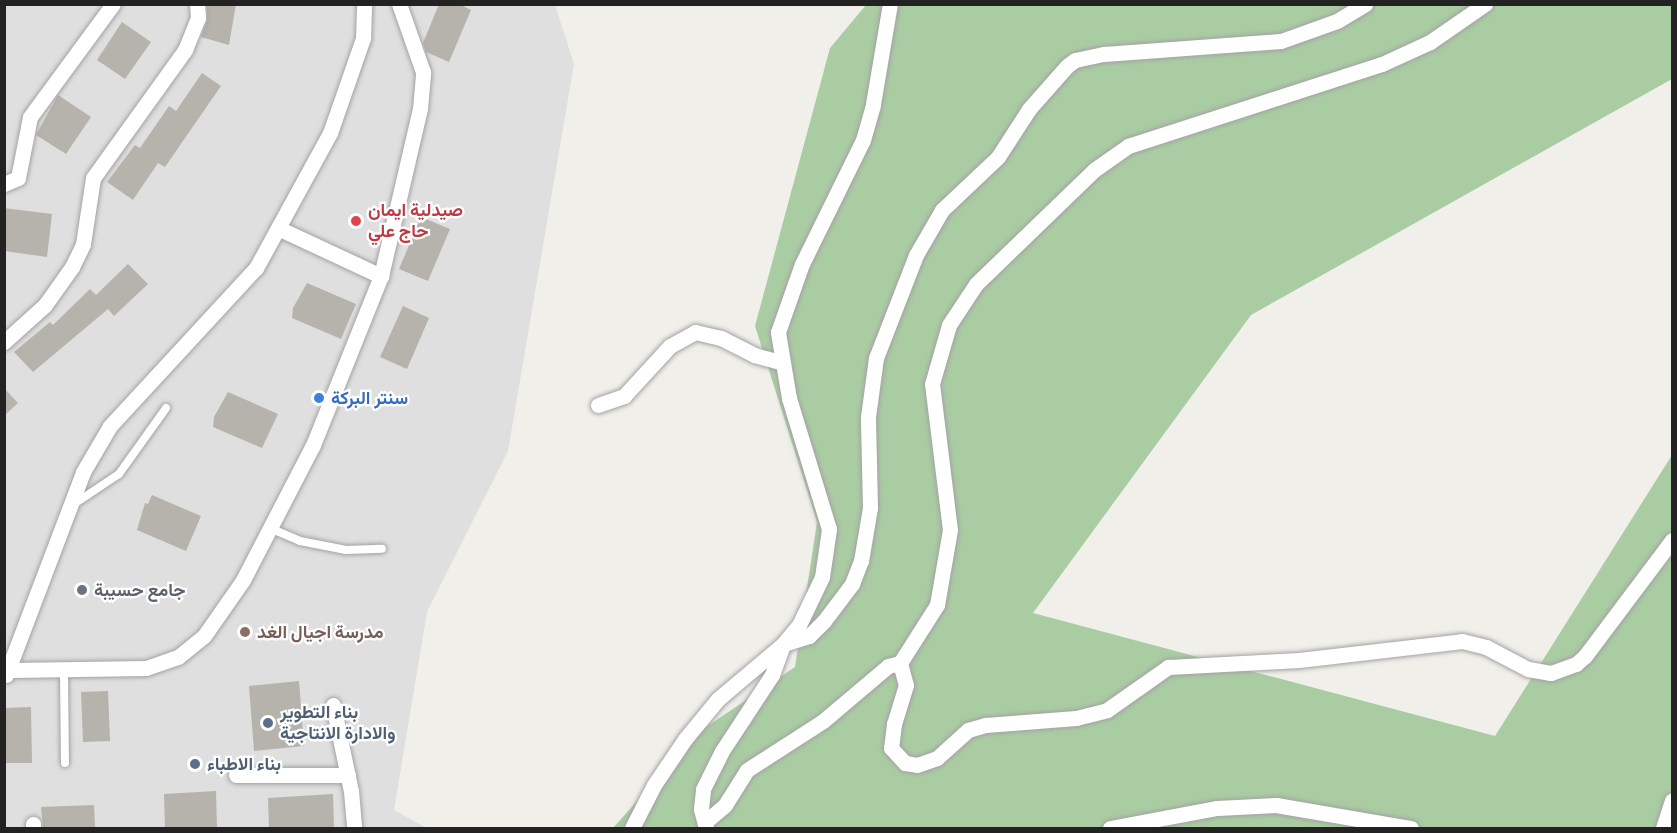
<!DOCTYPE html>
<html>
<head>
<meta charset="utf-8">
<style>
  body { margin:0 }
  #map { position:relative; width:1677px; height:833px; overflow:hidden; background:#f1efea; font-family:"PT Sans Narrow",Vazirmatn,sans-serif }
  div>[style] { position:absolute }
  .residential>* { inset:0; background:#e0dfdf }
  .forest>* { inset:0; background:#aacca3 }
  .building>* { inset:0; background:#b6b2ac }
  .roads { filter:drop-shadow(0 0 2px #a3a3a3) drop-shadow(0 0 2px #a3a3a3) }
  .service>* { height:8px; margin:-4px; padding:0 4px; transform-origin:4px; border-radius:4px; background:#fff }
  .minor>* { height:15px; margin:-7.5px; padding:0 7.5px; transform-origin:7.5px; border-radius:7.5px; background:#fff }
  .dots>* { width:16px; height:16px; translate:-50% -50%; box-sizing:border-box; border:3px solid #fff; border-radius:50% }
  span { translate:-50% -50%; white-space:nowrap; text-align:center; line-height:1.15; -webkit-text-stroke:4.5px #fff; paint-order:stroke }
  .health-label { font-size:18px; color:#be3a42; font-weight:700 }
  .left { translate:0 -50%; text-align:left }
  .shop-label { font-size:18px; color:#366cbe; font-weight:700 }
  .worship-label { font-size:18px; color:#5b616d; font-weight:700 }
  .education-label { font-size:18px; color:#785e54; font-weight:700 }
  .service-label { font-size:18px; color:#4e5e75; font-weight:700 }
  .frame { position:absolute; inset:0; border:6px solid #222; pointer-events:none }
</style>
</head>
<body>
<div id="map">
  <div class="residential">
    <div style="clip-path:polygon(5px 5px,555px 5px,574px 64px,508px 451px,427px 612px,394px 810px,427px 828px,5px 828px)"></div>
  </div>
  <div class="forest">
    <div style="clip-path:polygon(866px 5px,1672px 5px,1672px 79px,1251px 315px,1033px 613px,1495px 736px,1672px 455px,1672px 828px,613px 828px,700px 731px,795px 667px,817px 522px,755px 326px,830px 48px)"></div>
  </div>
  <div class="building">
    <div style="clip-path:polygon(207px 4px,236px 4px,229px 45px,201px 37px,207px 21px)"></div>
    <div style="clip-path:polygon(439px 4px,459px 4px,471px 10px,449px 62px,426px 52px,423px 43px)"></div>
    <div style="clip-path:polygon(122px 22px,151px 42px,125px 79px,97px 60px)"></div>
    <div style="clip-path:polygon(202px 73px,221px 86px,165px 167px,158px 163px,133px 200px,107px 182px,135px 145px,140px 148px,169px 106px,176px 111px)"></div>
    <div style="clip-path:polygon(58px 95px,91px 117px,66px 154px,36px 135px)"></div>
    <div style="clip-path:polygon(4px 208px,52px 214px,47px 257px,4px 251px)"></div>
    <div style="clip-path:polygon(421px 217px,450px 229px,428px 281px,399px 269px)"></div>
    <div style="clip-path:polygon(128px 264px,148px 284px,114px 316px,108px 309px,33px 372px,14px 352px,50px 322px,53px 325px,90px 289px,96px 295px)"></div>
    <div style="clip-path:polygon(307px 283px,356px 304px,341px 339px,292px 318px,293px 308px)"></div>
    <div style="clip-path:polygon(403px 306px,429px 318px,407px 369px,380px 357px)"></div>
    <div style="clip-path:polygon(4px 388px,18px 403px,4px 416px)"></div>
    <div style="clip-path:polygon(228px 392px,278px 414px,262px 448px,213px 427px,214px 417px)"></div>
    <div style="clip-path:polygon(152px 495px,201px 516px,186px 551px,137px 530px,145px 503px,148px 504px)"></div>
    <div style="clip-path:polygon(299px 681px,304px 746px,254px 751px,249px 686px)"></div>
    <div style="clip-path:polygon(108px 691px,110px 741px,83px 742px,81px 692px)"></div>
    <div style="clip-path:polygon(31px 707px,32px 763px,5px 763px,4px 708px)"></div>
    <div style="clip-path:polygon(216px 791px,217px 828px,165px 828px,164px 794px)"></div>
    <div style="clip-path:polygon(333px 794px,334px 828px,269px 828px,268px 798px)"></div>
    <div style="clip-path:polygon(94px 805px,95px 828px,43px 828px,41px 807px)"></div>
  </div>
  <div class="roads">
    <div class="service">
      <div style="left:74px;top:504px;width:54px;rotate:-33.7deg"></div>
      <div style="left:119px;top:474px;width:81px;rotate:-54.5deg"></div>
      <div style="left:272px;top:529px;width:30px;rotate:23deg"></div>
      <div style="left:300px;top:541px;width:47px;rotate:11.1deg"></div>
      <div style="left:346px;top:550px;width:36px;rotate:-2deg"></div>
      <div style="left:64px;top:672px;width:91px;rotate:89.4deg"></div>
    </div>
    <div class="minor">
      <div style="left:4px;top:184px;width:15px;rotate:-23deg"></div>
      <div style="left:18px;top:178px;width:62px;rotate:-78.9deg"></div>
      <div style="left:30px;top:117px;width:140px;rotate:-53.7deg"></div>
      <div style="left:278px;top:228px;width:114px;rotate:25deg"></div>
      <div style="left:4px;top:342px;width:55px;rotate:-42.1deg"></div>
      <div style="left:45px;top:305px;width:47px;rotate:-54.6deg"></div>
      <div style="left:72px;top:267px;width:25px;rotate:-64deg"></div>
      <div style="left:83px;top:244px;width:67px;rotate:-81.4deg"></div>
      <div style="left:93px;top:178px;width:158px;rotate:-54.3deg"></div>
      <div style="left:185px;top:50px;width:35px;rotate:-68deg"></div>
      <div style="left:198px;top:18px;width:14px;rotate:-94deg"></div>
      <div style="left:598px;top:405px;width:28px;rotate:-19deg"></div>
      <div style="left:624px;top:396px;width:68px;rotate:-47.4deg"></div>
      <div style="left:670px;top:346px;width:29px;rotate:-29deg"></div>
      <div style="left:695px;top:332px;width:27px;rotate:13deg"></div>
      <div style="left:721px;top:338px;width:37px;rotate:27deg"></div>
      <div style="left:754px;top:355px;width:27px;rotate:15deg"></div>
      <div style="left:783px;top:644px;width:27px;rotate:-17deg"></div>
      <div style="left:809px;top:636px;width:21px;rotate:-45deg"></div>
      <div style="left:824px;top:621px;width:46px;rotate:-52.9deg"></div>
      <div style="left:852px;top:584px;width:25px;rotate:-69deg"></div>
      <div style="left:861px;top:561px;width:54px;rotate:-80.4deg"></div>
      <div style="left:870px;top:508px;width:91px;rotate:-91.3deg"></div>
      <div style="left:868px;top:417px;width:60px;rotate:-82.3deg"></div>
      <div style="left:876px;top:358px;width:110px;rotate:-68.8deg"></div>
      <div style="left:916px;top:255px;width:52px;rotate:-60deg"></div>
      <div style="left:942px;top:210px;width:77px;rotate:-43.4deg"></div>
      <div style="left:998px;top:157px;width:57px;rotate:-57.1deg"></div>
      <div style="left:1029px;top:109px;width:57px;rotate:-48.5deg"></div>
      <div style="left:1067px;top:66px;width:10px;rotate:-37deg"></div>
      <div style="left:1075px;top:60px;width:30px;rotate:-12deg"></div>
      <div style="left:1104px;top:54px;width:177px;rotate:-4.2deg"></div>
      <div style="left:1281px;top:41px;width:59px;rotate:-19.7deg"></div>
      <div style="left:1337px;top:21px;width:33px;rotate:-31deg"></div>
      <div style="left:900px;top:663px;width:23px;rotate:75deg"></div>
      <div style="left:906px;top:685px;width:41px;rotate:107.1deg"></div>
      <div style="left:894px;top:724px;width:24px;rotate:97deg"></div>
      <div style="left:891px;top:748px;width:21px;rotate:47deg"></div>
      <div style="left:905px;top:763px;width:12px;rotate:9deg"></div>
      <div style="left:917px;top:765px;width:21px;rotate:-19deg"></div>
      <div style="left:937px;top:758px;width:42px;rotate:-42.1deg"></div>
      <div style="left:968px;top:730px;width:19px;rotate:-16deg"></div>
      <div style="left:986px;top:725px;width:90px;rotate:-4.4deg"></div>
      <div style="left:1076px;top:718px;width:32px;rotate:-14deg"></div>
      <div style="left:1107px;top:710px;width:75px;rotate:-35.2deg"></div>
      <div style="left:1168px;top:667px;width:131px;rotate:-3.1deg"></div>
      <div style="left:1299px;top:660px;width:164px;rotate:-6.6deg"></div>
      <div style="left:1462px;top:641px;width:25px;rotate:14deg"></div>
      <div style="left:1486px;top:647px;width:47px;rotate:27.6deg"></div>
      <div style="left:1528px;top:669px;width:23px;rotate:10deg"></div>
      <div style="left:1551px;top:673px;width:27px;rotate:-20deg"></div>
      <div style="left:1576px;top:664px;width:12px;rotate:-42deg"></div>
      <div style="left:1585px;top:656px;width:145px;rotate:-53.1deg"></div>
      <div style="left:11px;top:670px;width:135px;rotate:-0.8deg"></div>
      <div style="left:146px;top:668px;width:34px;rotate:-19deg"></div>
      <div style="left:178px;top:657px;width:33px;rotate:-39deg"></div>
      <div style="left:204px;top:636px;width:68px;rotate:-55.1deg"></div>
      <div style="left:243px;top:580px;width:152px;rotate:-62.6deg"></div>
      <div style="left:313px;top:445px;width:182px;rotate:-68.1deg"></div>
      <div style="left:381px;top:276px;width:171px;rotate:-76.9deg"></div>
      <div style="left:420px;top:109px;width:37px;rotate:-85deg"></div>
      <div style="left:423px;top:72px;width:72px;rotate:-109.4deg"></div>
      <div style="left:6px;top:675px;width:217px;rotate:-69.2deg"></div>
      <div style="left:83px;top:472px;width:53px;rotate:-59.6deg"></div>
      <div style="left:110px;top:426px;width:215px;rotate:-47.3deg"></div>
      <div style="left:256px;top:268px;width:154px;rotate:-61.3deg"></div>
      <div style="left:330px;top:133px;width:101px;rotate:-70.8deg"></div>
      <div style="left:363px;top:38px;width:34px;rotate:-88deg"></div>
      <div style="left:333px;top:705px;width:88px;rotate:78.2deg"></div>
      <div style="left:351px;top:791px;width:37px;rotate:85deg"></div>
      <div style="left:236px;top:775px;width:112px"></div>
      <div style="left:705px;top:822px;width:26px;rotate:-40deg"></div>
      <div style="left:725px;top:805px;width:41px;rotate:-57.8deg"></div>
      <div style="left:747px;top:770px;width:90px;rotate:-32.8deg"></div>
      <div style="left:823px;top:721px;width:85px;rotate:-40.2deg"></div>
      <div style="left:888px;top:666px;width:12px;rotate:-14deg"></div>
      <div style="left:900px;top:663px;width:69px;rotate:-57.5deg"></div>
      <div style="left:937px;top:605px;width:76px;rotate:-80.2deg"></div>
      <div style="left:950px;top:530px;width:147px;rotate:-97deg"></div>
      <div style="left:932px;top:384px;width:61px;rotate:-73.9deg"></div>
      <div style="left:949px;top:325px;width:49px;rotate:-56.6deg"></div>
      <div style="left:976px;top:284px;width:164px;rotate:-44deg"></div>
      <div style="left:1094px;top:170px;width:42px;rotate:-35.2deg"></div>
      <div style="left:1128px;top:146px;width:267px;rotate:-17.9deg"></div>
      <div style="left:1382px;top:64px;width:53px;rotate:-24.6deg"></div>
      <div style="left:1430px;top:42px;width:67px;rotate:-34.6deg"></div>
      <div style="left:33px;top:824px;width:4px;rotate:90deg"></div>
      <div style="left:632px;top:828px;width:48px;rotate:-62.9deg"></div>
      <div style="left:654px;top:785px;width:55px;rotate:-56deg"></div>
      <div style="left:685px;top:739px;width:52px;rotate:-50.5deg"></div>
      <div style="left:718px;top:699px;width:85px;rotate:-40.2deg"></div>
      <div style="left:783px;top:644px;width:25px;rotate:-50deg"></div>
      <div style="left:799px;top:625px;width:53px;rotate:-64.4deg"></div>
      <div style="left:822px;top:577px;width:49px;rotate:-81.7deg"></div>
      <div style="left:829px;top:529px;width:137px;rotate:-107deg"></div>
      <div style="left:789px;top:398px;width:67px;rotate:-99.5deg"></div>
      <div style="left:778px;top:332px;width:72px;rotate:-70.6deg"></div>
      <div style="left:802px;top:264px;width:138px;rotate:-63.8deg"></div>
      <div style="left:863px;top:140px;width:37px;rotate:-74deg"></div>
      <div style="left:873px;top:104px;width:101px;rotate:-80.4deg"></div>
      <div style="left:706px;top:828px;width:20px;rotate:-105deg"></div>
      <div style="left:701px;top:809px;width:20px;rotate:-84deg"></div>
      <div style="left:703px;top:789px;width:42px;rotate:-63.4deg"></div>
      <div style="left:722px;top:751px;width:91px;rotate:-56.7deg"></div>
      <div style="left:772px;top:675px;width:33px;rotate:-70deg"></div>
      <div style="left:1110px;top:828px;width:109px;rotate:-10.6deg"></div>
      <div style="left:1217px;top:808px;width:59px;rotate:-2.9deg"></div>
      <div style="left:1276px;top:805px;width:137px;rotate:9.7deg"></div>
      <div style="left:1663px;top:828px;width:29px;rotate:-72deg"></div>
    </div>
  </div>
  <div class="dots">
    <div style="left:356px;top:221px;background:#e0444e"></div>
    <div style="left:319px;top:398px;background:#3f7fe0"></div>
    <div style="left:82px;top:590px;background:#6b7280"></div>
    <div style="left:245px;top:632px;background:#8d6e63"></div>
    <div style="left:268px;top:723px;background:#5c6f8a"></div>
    <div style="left:195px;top:764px;background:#5c6f8a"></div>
  </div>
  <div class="health-label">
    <span class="left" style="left:368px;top:221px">صيدلية ايمان<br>حاج علي</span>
  </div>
  <div class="shop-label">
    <span class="left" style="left:331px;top:398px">سنتر البركة</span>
  </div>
  <div class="worship-label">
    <span class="left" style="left:94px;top:590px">جامع حسيبة</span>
  </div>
  <div class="education-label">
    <span class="left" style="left:257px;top:632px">مدرسة اجيال الغد</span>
  </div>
  <div class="service-label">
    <span class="left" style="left:280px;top:723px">بناء التطوير<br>والادارة الانتاجية</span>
    <span class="left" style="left:207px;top:764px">بناء الاطباء</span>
  </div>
  <div class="frame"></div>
</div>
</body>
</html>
